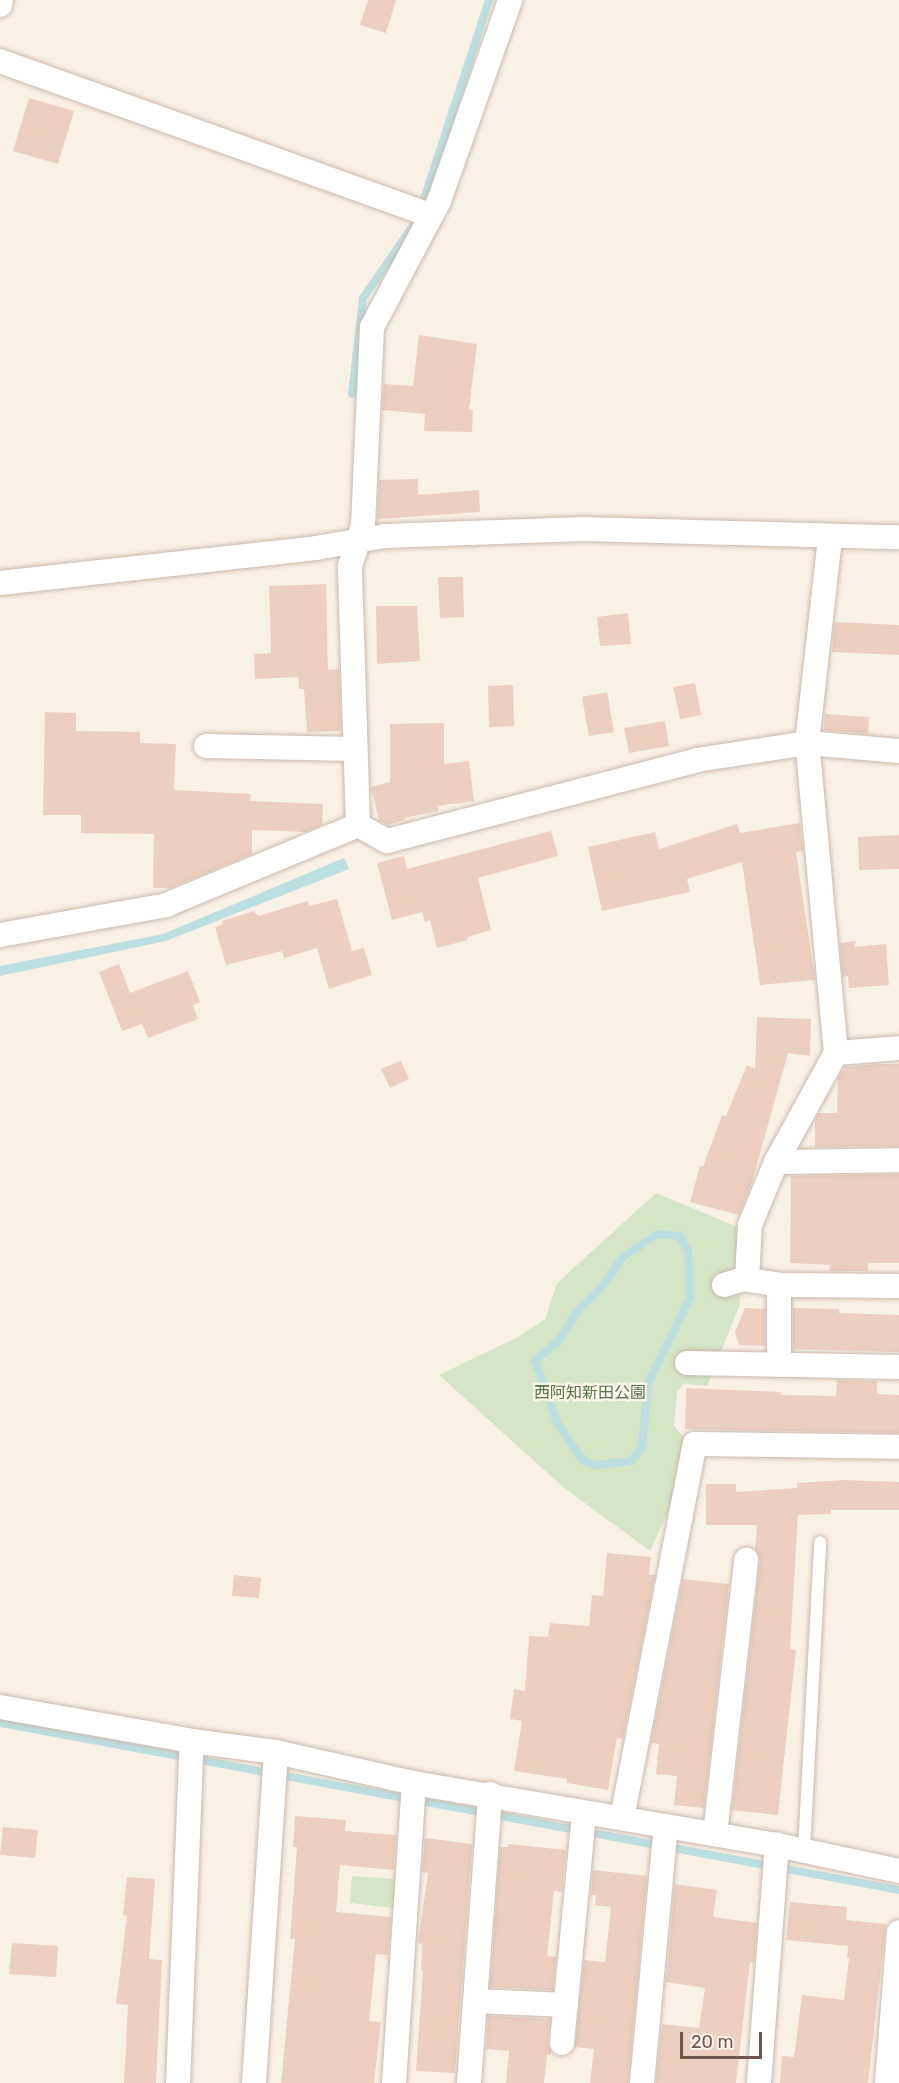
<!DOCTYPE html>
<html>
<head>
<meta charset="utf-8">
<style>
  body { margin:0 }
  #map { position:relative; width:899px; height:2083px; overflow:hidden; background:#faf1e6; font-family:Rubik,"Noto Sans JP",sans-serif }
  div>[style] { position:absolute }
  .green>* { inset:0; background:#d5e6c6 }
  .water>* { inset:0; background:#bcdfe1 }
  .stream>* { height:8px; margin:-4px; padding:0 4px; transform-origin:4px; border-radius:4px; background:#bcdfe1 }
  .building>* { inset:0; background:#edcfc0 }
  .roads { filter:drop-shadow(0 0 2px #cab8ad) drop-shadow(0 0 2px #cab8ad) }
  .lane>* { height:12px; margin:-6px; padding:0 6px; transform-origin:6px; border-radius:6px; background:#fff }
  .street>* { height:24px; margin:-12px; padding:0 12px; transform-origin:12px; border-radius:12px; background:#fff }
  span { translate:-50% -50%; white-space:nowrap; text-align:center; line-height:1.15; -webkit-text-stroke:4.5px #fdf5ec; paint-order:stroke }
  .park-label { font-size:16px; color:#577547 }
  .scale { position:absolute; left:680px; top:2032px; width:82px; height:27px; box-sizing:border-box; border:3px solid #70574d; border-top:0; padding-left:8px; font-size:18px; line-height:21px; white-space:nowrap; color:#70574d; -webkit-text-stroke:4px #fdf5ec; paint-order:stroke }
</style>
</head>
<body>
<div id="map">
  <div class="green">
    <div style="clip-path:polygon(656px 1193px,740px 1228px,743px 1266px,739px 1307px,707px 1386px,684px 1384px,677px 1392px,674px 1426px,690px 1444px,672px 1504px,650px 1551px,563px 1487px,439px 1375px,518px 1337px,545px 1319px,557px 1283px)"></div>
    <div style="clip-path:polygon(352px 1876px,396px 1879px,393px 1908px,350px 1903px)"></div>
  </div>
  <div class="water">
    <div style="clip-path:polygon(344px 858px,349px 869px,166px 941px,0 976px,0 966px,163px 934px)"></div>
  </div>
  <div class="stream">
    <div style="left:424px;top:199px;width:209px;rotate:-71.9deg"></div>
    <div style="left:352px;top:394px;width:97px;rotate:-83.5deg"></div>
    <div style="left:363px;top:298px;width:91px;rotate:-55.3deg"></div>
    <div style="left:658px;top:1234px;width:22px;rotate:5deg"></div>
    <div style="left:680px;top:1236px;width:17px;rotate:62deg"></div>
    <div style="left:688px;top:1251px;width:46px;rotate:87.5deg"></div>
    <div style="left:690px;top:1297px;width:96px;rotate:116deg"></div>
    <div style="left:648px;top:1383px;width:64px;rotate:95.4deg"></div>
    <div style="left:642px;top:1447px;width:18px;rotate:128deg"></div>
    <div style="left:631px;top:1461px;width:35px;rotate:173deg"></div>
    <div style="left:596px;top:1465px;width:15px;rotate:-160deg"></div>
    <div style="left:582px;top:1460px;width:45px;rotate:-124deg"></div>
    <div style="left:557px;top:1423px;width:66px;rotate:-109.5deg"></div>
    <div style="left:535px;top:1361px;width:33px;rotate:-41deg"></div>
    <div style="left:560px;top:1339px;width:31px;rotate:-58deg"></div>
    <div style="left:576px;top:1313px;width:37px;rotate:-45deg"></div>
    <div style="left:602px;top:1287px;width:38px;rotate:-55deg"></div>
    <div style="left:624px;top:1256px;width:40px;rotate:-32.9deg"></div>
    <div style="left:0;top:1723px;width:914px;rotate:10.52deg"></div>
  </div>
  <div class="building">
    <div style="clip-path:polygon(368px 0,396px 0,386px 33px,360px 25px)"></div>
    <div style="clip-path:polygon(29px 98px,74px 111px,58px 164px,13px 151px)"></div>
    <div style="clip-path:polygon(419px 335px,477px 344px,469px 409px,473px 410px,472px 432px,424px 431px,425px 414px,382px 410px,384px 384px,413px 386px)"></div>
    <div style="clip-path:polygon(418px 479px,418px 495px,479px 490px,480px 512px,378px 519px,379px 480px)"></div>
    <div style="clip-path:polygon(438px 577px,463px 577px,464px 617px,440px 618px)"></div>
    <div style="clip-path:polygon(326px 584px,328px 670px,339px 669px,341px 731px,307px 732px,304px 689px,299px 689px,298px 677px,255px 679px,254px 654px,271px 653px,269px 586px)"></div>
    <div style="clip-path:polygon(376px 606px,417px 606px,420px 661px,377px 664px)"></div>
    <div style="clip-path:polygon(628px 613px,631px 644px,600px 646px,597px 617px)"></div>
    <div style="clip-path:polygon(835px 622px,899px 625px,899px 655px,832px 652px)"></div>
    <div style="clip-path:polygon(695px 683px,701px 715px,680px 719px,673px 687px)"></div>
    <div style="clip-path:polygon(513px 685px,514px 726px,489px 727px,488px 686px)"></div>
    <div style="clip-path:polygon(607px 692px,614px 732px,589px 736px,582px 697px)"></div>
    <div style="clip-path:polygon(45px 712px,76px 713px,76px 731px,140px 732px,140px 743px,176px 744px,174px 790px,251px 794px,250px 801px,323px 804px,322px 825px,305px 832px,252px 830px,252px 854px,170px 888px,153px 888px,154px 834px,81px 833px,81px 815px,43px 815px)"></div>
    <div style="clip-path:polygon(825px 714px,869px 717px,868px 734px,824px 730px)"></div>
    <div style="clip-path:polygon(665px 721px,669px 746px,629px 753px,624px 728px)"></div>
    <div style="clip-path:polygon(444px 723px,444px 764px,469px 761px,474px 801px,438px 806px,438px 811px,404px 818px,405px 820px,387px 825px,379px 820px,371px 787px,390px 782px,390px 724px)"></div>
    <div style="clip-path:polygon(800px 823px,803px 851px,796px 852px,815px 980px,760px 985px,742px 862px,687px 879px,690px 892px,602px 911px,588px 847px,655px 832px,659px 849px,737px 824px,740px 833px)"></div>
    <div style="clip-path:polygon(551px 831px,558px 856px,478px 878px,491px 930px,467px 937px,468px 940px,437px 948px,430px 920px,425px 922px,422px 912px,392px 920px,377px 863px,404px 856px,407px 869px)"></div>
    <div style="clip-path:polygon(899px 835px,899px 869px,859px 870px,858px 837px)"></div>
    <div style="clip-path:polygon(337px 899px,352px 951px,364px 948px,372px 975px,329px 989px,317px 948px,284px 958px,282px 951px,226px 965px,215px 927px,223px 924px,222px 921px,254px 911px,258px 916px,308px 901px,309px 906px)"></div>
    <div style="clip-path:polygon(856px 941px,854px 947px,886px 944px,889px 985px,849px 988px,848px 976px,843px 977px,840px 943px)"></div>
    <div style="clip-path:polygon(119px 964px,130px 993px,188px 971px,200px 1002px,193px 1005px,198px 1019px,148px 1038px,142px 1024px,122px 1031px,99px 972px)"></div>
    <div style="clip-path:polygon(757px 1017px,811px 1019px,810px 1056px,788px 1053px,752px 1182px,739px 1215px,690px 1202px,700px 1166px,703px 1167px,722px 1115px,726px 1116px,747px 1065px,755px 1069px)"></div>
    <div style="clip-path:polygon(401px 1061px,409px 1079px,390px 1088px,381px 1069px)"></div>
    <div style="clip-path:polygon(881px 1064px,899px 1064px,899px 1146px,815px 1147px,815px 1120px,819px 1113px,837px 1113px,838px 1078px,845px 1067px)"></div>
    <div style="clip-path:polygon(899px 1174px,899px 1263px,868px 1263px,868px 1271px,829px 1271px,830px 1265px,790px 1263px,791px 1176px)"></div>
    <div style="clip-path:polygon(745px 1308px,765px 1309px,765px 1346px,739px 1345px,735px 1332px)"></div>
    <div style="clip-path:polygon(793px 1308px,839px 1309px,839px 1313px,899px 1315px,899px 1352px,793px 1349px)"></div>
    <div style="clip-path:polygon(837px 1380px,877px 1381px,877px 1394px,899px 1395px,899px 1433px,685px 1429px,686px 1388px,781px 1392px,781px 1395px,836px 1396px)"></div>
    <div style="clip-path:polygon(845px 1480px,899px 1482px,899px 1510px,831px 1510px,831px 1514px,798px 1515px,790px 1649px,796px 1650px,778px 1815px,732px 1810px,760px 1561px,755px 1549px,757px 1525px,706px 1525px,706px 1484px,736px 1484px,736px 1492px,797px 1488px,797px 1483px)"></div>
    <div style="clip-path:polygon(607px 1553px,651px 1557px,649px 1575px,655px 1575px,623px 1739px,617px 1738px,608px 1790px,567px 1783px,567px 1779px,514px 1771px,522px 1721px,510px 1719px,514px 1689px,525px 1691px,529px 1636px,548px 1637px,550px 1623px,589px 1626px,592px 1595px,603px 1596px)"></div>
    <div style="clip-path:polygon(234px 1575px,261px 1578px,259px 1598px,232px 1596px)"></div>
    <div style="clip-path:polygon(683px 1579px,729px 1584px,704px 1808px,674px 1805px,677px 1776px,656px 1774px,659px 1744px,651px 1743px)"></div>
    <div style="clip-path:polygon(295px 1816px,346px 1820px,345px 1831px,396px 1835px,394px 1870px,340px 1865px,336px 1912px,391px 1917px,388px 1955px,376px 1954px,369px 2021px,381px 2022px,374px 2083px,281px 2083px,295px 1939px,290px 1939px,297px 1847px,293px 1847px)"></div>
    <div style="clip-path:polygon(3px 1827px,38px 1830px,35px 1858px,0 1855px)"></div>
    <div style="clip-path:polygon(425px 1838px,472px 1844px,455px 2073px,416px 2071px,423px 1970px,421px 1970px,422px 1944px,418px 1943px,428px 1873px,422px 1872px)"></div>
    <div style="clip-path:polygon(508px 1844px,566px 1850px,562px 1892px,554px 1891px,547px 1956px,556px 1957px,553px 1990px,490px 1987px,500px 1847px,508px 1847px)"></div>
    <div style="clip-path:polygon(593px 1870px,647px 1876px,628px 2083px,590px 2083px,594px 2049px,575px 2047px,584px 1960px,605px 1962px,611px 1907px,595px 1905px,596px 1895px,591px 1895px)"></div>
    <div style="clip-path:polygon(127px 1877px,155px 1879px,149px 1959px,162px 1960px,156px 2083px,124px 2083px,128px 2005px,116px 2004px,127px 1916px,123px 1915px)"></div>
    <div style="clip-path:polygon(675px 1884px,717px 1890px,713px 1917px,757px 1923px,754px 1963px,750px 1962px,736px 2083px,656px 2083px,662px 2024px,699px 2028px,705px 1988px,666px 1982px)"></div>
    <div style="clip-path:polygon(790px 1902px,847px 1907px,846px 1920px,886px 1924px,868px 2083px,780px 2083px,782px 2056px,794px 2057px,802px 1995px,844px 2000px,849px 1958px,847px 1958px,848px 1946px,786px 1940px)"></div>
    <div style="clip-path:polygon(12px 1943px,58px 1946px,56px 1977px,9px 1974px)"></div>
    <div style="clip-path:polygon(488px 2016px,550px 2019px,548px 2042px,551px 2052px,551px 2055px,547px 2055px,544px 2083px,506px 2083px,509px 2051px,486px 2049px)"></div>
  </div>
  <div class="roads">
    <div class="lane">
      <div style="left:804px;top:1851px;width:309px;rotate:-87deg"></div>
    </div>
    <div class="street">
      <div style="left:0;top:5px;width:5px;rotate:-79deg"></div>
      <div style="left:0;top:61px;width:458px;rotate:19.7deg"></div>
      <div style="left:0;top:583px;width:318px;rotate:-6.3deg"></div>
      <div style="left:316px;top:548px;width:70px;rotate:-9.9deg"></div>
      <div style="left:385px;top:536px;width:198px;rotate:-2deg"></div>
      <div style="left:583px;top:529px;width:316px;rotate:1.5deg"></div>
      <div style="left:206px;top:746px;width:149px;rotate:1.2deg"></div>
      <div style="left:358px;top:825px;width:259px;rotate:-91.8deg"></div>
      <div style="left:350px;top:566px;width:43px;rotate:-72.4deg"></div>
      <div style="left:363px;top:525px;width:198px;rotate:-87.4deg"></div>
      <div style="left:372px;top:327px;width:143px;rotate:-62deg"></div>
      <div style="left:439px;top:201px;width:213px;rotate:-70.5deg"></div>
      <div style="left:0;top:935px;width:169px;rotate:-10.2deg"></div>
      <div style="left:166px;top:905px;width:208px;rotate:-22.6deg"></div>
      <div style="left:358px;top:825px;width:33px;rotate:29deg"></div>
      <div style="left:387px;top:841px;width:320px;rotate:-14.6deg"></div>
      <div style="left:697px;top:760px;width:111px;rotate:-8.8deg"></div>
      <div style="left:807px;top:743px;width:92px;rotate:5deg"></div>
      <div style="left:836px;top:1053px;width:63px;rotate:-4.5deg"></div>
      <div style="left:776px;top:1162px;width:123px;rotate:-0.9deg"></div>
      <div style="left:743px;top:1279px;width:36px;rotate:9deg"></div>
      <div style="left:779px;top:1285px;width:120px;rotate:0.5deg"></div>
      <div style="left:724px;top:1285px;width:24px;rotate:-17deg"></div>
      <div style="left:747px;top:1278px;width:53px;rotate:-86.8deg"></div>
      <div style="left:750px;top:1225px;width:68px;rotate:-67.6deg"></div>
      <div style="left:776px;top:1162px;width:124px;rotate:-61.2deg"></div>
      <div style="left:836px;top:1053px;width:311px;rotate:-95.3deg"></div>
      <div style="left:807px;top:743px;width:207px;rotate:-83.6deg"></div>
      <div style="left:779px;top:1285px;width:80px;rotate:90deg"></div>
      <div style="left:687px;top:1363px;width:212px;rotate:1.1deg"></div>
      <div style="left:0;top:1707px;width:195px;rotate:10deg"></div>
      <div style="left:192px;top:1741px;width:85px;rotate:7.5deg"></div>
      <div style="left:276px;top:1752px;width:141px;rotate:12.7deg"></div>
      <div style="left:414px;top:1783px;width:368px;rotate:9.7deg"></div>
      <div style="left:777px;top:1845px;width:125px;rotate:12deg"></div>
      <div style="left:622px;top:1818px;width:381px;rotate:-79deg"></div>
      <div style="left:695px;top:1444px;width:204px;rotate:0.8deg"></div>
      <div style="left:715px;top:1834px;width:276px;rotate:-83.5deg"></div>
      <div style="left:476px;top:2001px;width:90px;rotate:2.5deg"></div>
      <div style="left:562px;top:2043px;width:231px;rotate:-84.5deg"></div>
      <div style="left:178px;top:2083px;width:342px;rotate:-87.7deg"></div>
      <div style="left:254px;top:2083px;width:332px;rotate:-86.2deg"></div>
      <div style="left:394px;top:2083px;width:301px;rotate:-86.2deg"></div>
      <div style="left:469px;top:2083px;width:290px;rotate:-85.8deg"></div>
      <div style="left:642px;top:2083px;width:258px;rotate:-84.7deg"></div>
      <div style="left:759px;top:2083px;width:239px;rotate:-85.7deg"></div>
      <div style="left:887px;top:2083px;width:151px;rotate:-85.5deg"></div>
    </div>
  </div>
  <div class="park-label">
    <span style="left:590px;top:1393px">西阿知新田公園</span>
  </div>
  <div class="scale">20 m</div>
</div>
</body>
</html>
